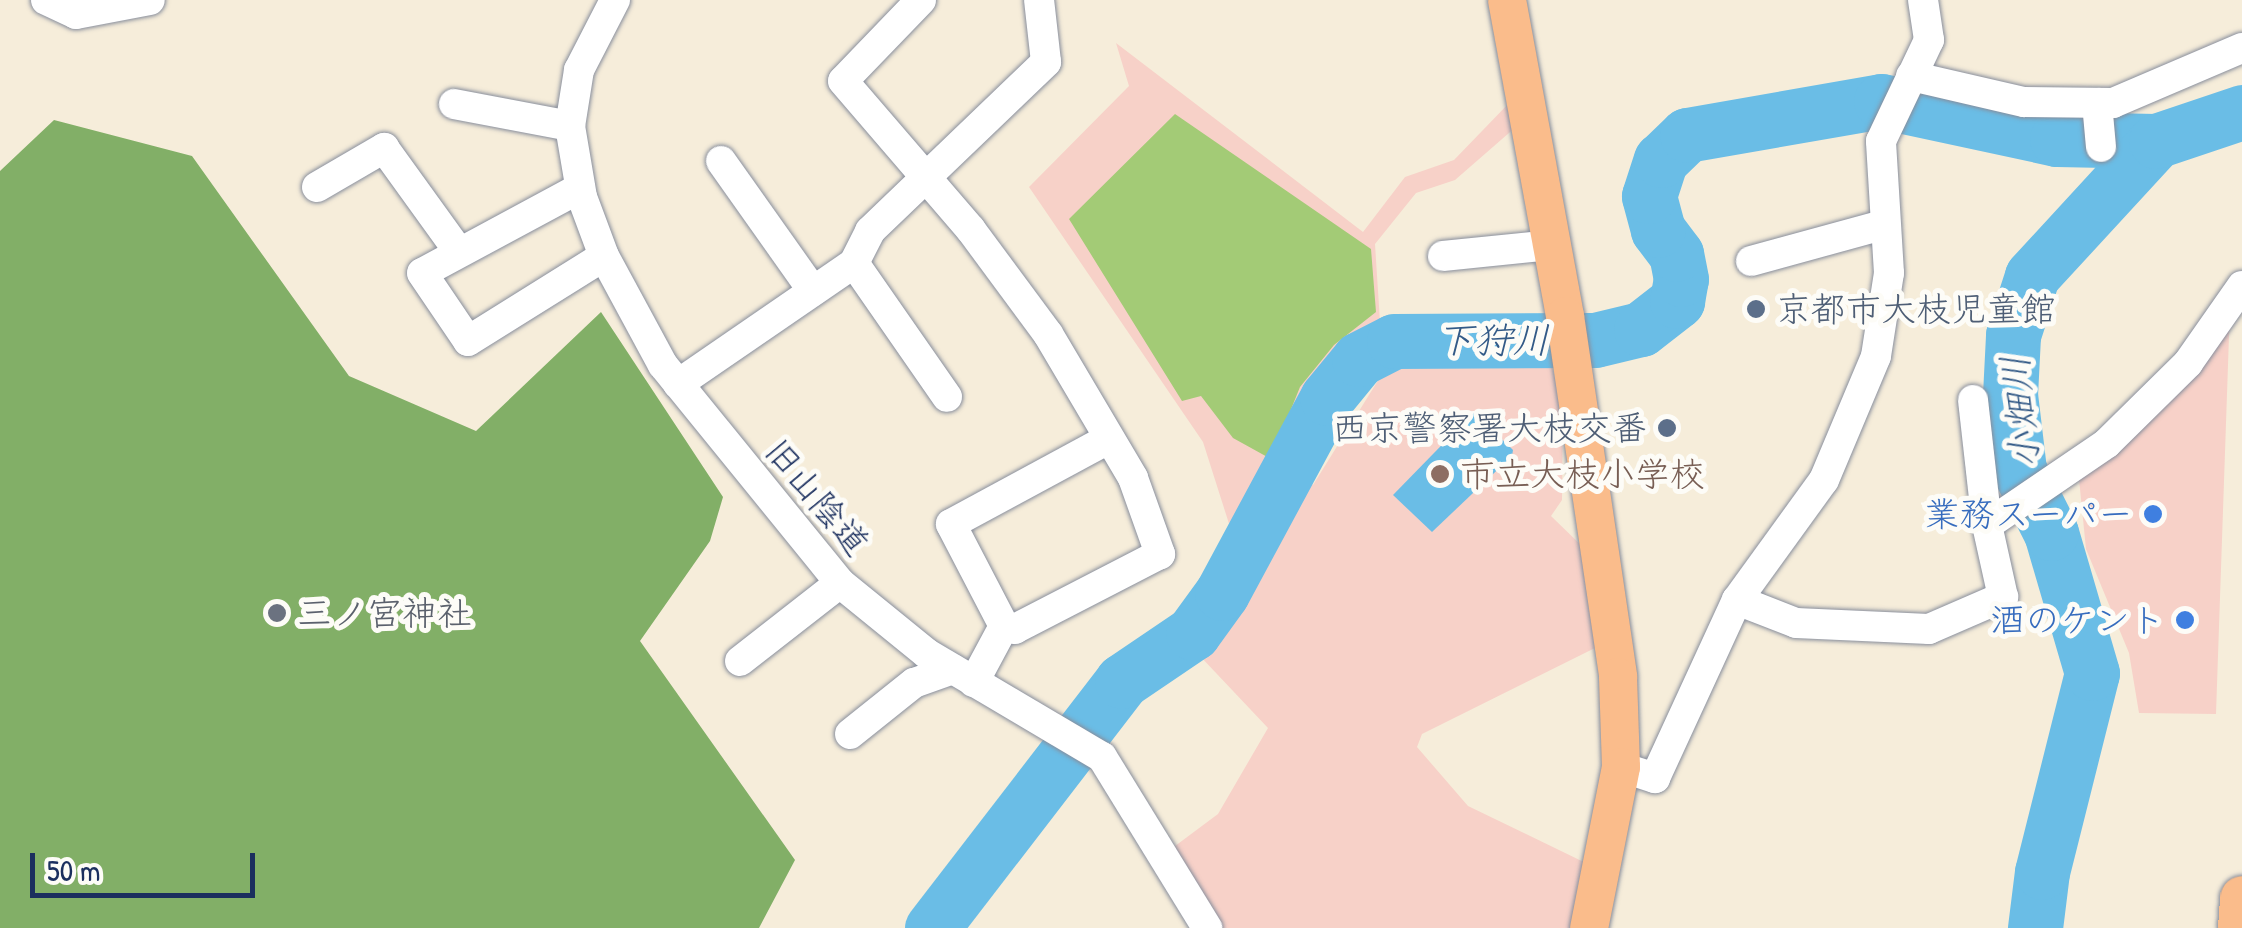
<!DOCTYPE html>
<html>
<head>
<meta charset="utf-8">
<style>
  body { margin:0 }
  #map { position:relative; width:2242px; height:928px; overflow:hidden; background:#f6edda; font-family:"Patrick Hand","Klee One",sans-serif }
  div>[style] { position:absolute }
  .built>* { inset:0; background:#f7d1c8 }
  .green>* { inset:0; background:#a3cb76 }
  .forest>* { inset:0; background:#82af67 }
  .water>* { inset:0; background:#6abde6 }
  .river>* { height:55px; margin:-27.5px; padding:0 27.5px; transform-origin:27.5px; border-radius:27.5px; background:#6abde6 }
  .roads { filter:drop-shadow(0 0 2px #888e9c) drop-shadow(0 0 2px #888e9c) }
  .minor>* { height:30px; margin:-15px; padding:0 15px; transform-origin:15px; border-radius:15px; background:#fff }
  .major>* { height:38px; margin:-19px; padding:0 19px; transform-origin:19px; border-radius:19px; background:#fabc8b }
  .highway>* { height:45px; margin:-22.5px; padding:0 22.5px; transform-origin:22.5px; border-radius:22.5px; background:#fabc8b }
  .dots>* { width:28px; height:28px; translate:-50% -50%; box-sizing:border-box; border:5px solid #fdfcf7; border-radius:50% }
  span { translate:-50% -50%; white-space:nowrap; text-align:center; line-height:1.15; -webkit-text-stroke:10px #fdfcf7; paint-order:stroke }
  .service-label { font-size:35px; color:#4e5e75 }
  .left { translate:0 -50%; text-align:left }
  .right { translate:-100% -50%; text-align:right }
  .education-label { font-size:35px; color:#785e54 }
  .street-label { font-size:35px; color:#1b2f5e }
  .shop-label { font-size:35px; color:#366cbe }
  .worship-label { font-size:35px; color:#5b616d }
  .water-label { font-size:38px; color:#335a87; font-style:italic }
  .scale { position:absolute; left:30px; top:853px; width:225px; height:45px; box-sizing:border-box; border:5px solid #1b2f5e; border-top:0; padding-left:12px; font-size:30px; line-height:35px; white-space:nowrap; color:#1b2f5e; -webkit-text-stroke:8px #fdfcf7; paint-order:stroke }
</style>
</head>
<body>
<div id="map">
  <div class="built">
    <div style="clip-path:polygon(1116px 43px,1363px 232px,1405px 177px,1454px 160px,1511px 101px,1517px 126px,1455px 180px,1416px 193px,1375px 244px,1380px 322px,1337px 348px,1303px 390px,1274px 462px,1313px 485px,1387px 366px,1442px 343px,1551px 364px,1563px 408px,1562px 500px,1551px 516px,1585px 549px,1599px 646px,1422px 734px,1417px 747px,1468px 806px,1594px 867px,1579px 928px,1223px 928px,1167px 852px,1218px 814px,1268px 728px,1199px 655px,1287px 526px,1249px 504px,1231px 530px,1203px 442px,1029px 187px,1129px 86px)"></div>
    <div style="clip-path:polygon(2230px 307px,2216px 714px,2139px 713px,2129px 653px,2086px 549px,2079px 479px)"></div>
  </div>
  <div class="green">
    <div style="clip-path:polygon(1175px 114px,1371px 249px,1376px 312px,1334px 345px,1300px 387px,1271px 459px,1233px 438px,1201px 396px,1182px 401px,1069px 219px)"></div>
  </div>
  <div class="forest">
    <div style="clip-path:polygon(54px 120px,192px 156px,349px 376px,476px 431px,601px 312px,723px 497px,710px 541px,640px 641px,795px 860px,759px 928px,0 928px,0 171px)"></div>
  </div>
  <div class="water">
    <div style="clip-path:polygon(1474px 412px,1513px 450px,1512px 456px,1432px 532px,1393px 495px)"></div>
  </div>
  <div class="river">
    <div style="left:932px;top:928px;width:312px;rotate:-52.4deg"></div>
    <div style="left:1122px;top:681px;width:86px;rotate:-34.1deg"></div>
    <div style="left:1193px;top:633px;width:49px;rotate:-54.1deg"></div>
    <div style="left:1222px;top:593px;width:221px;rotate:-61.7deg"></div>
    <div style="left:1327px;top:398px;width:50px;rotate:-50.6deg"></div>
    <div style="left:1359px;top:359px;width:39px;rotate:-27deg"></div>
    <div style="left:1394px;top:341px;width:201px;rotate:-0.3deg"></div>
    <div style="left:1595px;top:340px;width:47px;rotate:-13.4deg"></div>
    <div style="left:1641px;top:329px;width:46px;rotate:-37.9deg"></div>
    <div style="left:1677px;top:301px;width:22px;rotate:-80deg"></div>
    <div style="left:1681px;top:279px;width:25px;rotate:-101deg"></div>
    <div style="left:1676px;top:254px;width:30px;rotate:-127deg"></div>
    <div style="left:1658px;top:230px;width:35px;rotate:-105deg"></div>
    <div style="left:1649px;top:196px;width:38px;rotate:-72deg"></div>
    <div style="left:1661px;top:160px;width:36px;rotate:-44deg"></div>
    <div style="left:1687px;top:135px;width:197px;rotate:-9.9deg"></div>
    <div style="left:1881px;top:101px;width:180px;rotate:12.2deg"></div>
    <div style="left:2057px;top:139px;width:99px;rotate:1.2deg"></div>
    <div style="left:2035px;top:928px;width:56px;rotate:-82.9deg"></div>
    <div style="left:2042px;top:872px;width:205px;rotate:-75.9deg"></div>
    <div style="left:2092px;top:673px;width:146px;rotate:-106.3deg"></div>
    <div style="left:2051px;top:533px;width:71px;rotate:-116.9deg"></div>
    <div style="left:2019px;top:470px;width:76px;rotate:-96.8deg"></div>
    <div style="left:2010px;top:395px;width:60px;rotate:-87.1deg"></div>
    <div style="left:2013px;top:335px;width:62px;rotate:-72.1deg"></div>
    <div style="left:2032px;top:276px;width:183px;rotate:-47.4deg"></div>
    <div style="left:2156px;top:141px;width:91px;rotate:-18.6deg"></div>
  </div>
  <div class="roads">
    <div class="minor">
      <div style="left:46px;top:0;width:33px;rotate:25deg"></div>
      <div style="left:76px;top:14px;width:75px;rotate:-10.7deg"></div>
      <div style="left:615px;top:0;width:79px;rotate:117.2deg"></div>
      <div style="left:579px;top:70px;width:57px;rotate:99.1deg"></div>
      <div style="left:570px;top:126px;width:72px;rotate:80.4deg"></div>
      <div style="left:582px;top:197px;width:63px;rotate:69.6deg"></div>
      <div style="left:604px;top:256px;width:124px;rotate:61.6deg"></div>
      <div style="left:663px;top:365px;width:281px;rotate:50.9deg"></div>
      <div style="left:840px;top:583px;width:111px;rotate:39.1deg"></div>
      <div style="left:926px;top:653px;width:204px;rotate:30.6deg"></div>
      <div style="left:1102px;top:757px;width:201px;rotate:58.4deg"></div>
      <div style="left:921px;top:0;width:112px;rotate:133.9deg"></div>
      <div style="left:843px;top:81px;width:196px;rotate:49.3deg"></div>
      <div style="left:971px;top:230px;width:129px;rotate:53.5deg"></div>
      <div style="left:1048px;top:334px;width:167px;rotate:59.4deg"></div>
      <div style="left:1133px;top:478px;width:81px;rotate:70.4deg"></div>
      <div style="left:1160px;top:554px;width:163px;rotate:152.7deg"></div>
      <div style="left:1015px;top:629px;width:11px;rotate:-165deg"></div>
      <div style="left:1004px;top:626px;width:64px;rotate:118.2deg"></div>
      <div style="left:1911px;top:76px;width:116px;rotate:13deg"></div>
      <div style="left:2024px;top:102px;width:89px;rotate:0.6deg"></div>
      <div style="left:2113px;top:103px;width:140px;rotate:-23.1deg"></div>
      <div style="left:2097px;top:103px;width:44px;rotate:84.8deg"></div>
      <div style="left:454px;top:104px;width:118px;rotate:10.7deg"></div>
      <div style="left:721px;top:161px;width:159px;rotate:54.7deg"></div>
      <div style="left:317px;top:187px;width:78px;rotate:-30.2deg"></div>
      <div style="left:384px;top:148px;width:128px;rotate:54.2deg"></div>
      <div style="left:580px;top:188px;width:179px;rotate:151.7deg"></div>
      <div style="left:422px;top:273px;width:82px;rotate:55.9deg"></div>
      <div style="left:468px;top:341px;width:160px;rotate:-32deg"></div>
      <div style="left:1443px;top:256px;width:110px;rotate:-5.8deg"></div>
      <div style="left:1751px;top:261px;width:137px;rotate:-15.3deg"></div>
      <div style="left:854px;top:263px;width:163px;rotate:55.2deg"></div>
      <div style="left:678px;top:384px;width:214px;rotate:-34.5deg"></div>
      <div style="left:854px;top:263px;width:36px;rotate:-63deg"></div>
      <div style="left:870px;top:231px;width:244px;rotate:-43.8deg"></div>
      <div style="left:1046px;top:62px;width:62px;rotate:-96.4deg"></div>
      <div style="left:1973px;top:400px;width:126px;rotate:83.6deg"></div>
      <div style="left:1737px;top:600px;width:63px;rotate:21.3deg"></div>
      <div style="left:1796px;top:623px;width:133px;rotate:2.6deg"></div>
      <div style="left:1929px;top:629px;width:81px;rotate:-23.4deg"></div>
      <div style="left:2003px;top:597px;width:74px;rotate:-102.5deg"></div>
      <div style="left:1987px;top:525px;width:145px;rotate:-34.3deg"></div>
      <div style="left:2107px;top:443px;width:114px;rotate:-44.6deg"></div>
      <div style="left:2188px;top:363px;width:94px;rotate:-55deg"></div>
      <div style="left:1004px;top:626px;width:115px;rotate:-117.5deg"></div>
      <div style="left:951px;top:524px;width:179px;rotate:-28.4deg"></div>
      <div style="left:740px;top:661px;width:127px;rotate:-38deg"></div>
      <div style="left:850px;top:734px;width:82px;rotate:-38.6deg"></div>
      <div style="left:914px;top:683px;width:41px;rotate:-19.7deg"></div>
      <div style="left:1621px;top:767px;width:36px;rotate:18deg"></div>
      <div style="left:1655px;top:778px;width:196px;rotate:-65.3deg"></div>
      <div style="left:1737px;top:600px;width:148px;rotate:-54.1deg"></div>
      <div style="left:1824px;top:480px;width:134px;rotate:-67.2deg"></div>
      <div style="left:1876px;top:356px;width:84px;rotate:-81.1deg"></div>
      <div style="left:1889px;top:273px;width:132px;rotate:-93.5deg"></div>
      <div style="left:1881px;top:141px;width:112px;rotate:-64.6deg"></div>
      <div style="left:1929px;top:40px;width:40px;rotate:-98.5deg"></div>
    </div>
    <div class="major">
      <div style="left:1507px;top:0;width:321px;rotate:79.6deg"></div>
      <div style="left:1565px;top:316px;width:365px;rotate:81.6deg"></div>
      <div style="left:1618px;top:677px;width:90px;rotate:88.1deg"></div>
      <div style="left:1621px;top:767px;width:164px;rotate:101.2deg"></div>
    </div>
    <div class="highway">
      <div style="left:2240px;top:928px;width:30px;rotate:-86deg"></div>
    </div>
  </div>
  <div class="dots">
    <div style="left:1756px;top:309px;background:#5c6f8a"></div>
    <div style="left:1667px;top:428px;background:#5c6f8a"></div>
    <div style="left:1440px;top:474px;background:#8d6e63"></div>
    <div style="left:2153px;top:514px;background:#3f7fe0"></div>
    <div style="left:277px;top:613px;background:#6b7280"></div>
    <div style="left:2185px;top:620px;background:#3f7fe0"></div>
  </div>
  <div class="service-label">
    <span class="left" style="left:1776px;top:309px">京都市大枝児童館</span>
    <span class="right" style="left:1647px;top:428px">西京警察署大枝交番</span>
  </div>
  <div class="education-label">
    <span class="left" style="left:1460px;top:474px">市立大枝小学校</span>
  </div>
  <div class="street-label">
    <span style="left:817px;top:497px;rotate:50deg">旧山陰道</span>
  </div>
  <div class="shop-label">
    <span class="right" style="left:2133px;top:514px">業務スーパー</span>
    <span class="right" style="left:2165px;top:620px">酒のケント</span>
  </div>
  <div class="worship-label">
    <span class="left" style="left:297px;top:613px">三ノ宮神社</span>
  </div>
  <div class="water-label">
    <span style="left:1493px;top:340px">下狩川</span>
    <span style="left:2020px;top:412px;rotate:-96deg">小畑川</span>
  </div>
  <div class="scale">50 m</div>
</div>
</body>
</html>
